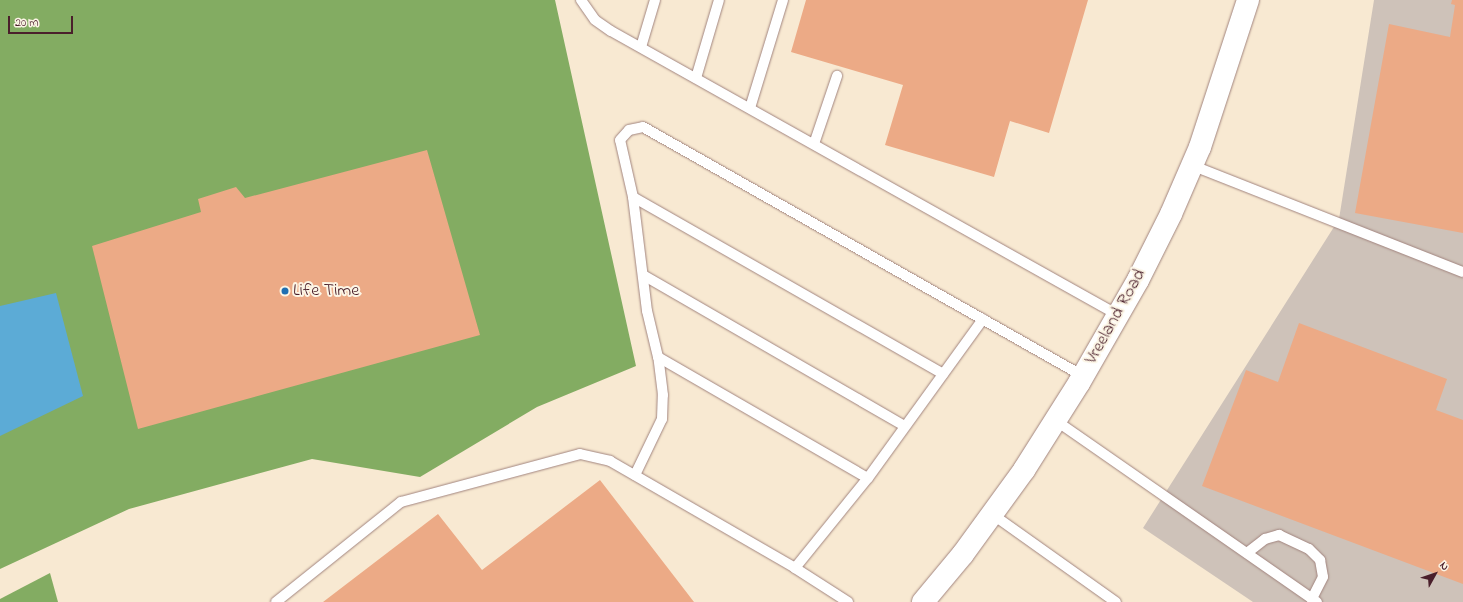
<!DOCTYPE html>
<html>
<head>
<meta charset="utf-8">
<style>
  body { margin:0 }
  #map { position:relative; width:1463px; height:602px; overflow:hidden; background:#f8e9d2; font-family:"Indie Flower",sans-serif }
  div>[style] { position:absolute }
  .industrial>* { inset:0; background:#cec2b9 }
  .forest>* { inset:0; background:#83ac62 }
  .water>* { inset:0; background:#5cabd6 }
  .building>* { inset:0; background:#ecaa86 }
  .roads { filter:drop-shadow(0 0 1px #a1847e) drop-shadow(0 0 1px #a1847e) }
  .lane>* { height:10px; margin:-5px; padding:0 5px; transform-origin:5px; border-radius:5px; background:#fff }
  .secondary>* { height:22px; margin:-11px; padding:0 11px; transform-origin:11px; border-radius:11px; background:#fff }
  .dots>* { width:11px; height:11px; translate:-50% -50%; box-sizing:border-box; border:2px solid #fcf5e5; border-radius:50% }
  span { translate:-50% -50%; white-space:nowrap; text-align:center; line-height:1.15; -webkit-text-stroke:4px #fcf5e5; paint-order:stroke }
  .poi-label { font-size:18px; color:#4a1f2b }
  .left { translate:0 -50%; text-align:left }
  .street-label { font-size:18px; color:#4a1f2b }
  .north { position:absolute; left:1415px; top:554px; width:40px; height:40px; -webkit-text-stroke:3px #fcf5e5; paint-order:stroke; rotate:50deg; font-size:11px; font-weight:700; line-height:16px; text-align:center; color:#4a1f2b }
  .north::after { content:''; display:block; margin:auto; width:14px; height:18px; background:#4a1f2b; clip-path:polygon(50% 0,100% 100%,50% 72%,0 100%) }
  .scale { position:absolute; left:8px; top:16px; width:65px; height:18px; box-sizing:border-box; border:2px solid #4a1f2b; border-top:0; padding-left:5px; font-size:12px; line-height:14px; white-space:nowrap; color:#4a1f2b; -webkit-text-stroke:3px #fcf5e5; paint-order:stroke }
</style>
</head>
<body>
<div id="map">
  <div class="industrial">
    <div style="clip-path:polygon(1374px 0,1463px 0,1463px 602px,1253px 602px,1143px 528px,1339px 219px)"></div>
  </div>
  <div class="forest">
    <div style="clip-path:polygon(0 0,555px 0,636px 366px,537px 407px,420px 477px,312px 459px,129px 509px,0 569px)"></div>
    <div style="clip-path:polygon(50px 573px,58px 602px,0 602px,0 599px)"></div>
  </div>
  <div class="water">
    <div style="clip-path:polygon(56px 293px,83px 396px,0 436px,0 306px)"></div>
  </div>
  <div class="building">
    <div style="clip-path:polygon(806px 0,1088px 0,1049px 133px,1010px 121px,994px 177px,885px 145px,903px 85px,791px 52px)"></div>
    <div style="clip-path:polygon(1452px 0,1463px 0,1463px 233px,1355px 213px,1389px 24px,1450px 37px,1455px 5px,1451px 4px)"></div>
    <div style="clip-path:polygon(427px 150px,480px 335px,138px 429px,92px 246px,201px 212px,198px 199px,236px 187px,245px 198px)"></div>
    <div style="clip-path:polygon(1299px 323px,1447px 379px,1436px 410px,1463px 420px,1463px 584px,1202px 486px,1246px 370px,1278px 382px)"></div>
    <div style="clip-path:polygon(600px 480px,694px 602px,323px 602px,438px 514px,482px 570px)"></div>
  </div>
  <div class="roads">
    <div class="lane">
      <div style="left:581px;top:0;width:24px;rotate:55deg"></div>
      <div style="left:595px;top:20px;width:19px;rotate:35deg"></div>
      <div style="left:611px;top:31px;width:581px;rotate:29.26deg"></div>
      <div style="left:641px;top:47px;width:49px;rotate:-73.4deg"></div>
      <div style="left:696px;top:78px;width:81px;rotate:-73.6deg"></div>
      <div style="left:750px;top:108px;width:113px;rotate:-73deg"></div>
      <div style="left:814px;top:144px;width:72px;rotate:-71.3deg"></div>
      <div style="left:1191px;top:165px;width:292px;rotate:21.5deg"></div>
      <div style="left:633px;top:197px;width:357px;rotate:29.7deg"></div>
      <div style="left:643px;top:275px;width:302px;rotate:30deg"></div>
      <div style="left:658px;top:357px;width:242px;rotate:30deg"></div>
      <div style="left:1055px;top:420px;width:319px;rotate:34.8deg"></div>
      <div style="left:635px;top:475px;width:62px;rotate:-64.3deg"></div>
      <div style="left:662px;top:419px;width:24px;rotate:-88deg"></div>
      <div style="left:663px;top:395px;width:38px;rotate:-97deg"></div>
      <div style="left:658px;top:357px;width:47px;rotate:-103.4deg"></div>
      <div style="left:647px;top:311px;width:115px;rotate:-97deg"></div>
      <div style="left:633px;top:197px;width:58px;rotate:-102.8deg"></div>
      <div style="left:620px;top:140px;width:13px;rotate:-48deg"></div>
      <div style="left:629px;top:130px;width:14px;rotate:-12deg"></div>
      <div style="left:643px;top:127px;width:506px;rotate:29.51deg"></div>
      <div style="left:992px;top:514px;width:152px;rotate:35.4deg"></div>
      <div style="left:1247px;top:553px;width:23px;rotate:-38deg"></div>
      <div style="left:1265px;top:539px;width:15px;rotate:-16deg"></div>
      <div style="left:1279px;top:535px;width:33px;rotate:25deg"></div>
      <div style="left:1309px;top:549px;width:16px;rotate:45deg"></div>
      <div style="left:1320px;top:560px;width:17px;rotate:80deg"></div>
      <div style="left:1323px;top:577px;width:25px;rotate:117deg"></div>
      <div style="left:795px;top:568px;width:116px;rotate:-51deg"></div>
      <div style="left:868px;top:478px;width:196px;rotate:-54.1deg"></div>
      <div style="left:276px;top:602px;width:160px;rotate:-38.7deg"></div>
      <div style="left:401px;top:502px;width:185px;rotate:-15deg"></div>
      <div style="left:580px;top:454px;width:31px;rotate:13deg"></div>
      <div style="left:610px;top:461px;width:214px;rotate:30deg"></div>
      <div style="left:795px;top:568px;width:63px;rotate:32.7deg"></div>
    </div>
    <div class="secondary">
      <div style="left:923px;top:602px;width:62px;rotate:-50.2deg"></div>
      <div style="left:963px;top:554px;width:104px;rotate:-54deg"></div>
      <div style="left:1024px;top:470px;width:103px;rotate:-57.7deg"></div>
      <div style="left:1079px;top:383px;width:119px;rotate:-60.2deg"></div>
      <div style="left:1138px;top:280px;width:74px;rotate:-63.4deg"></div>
      <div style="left:1171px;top:214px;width:73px;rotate:-66.6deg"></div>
      <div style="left:1200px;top:147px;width:155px;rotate:-71.9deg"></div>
    </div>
  </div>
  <div class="dots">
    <div style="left:285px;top:291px;background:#1f6fb2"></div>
  </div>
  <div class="poi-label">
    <span class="left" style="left:293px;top:291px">Life Time</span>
  </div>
  <div class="street-label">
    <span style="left:1116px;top:317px;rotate:-61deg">Vreeland Road</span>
  </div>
  <div class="north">N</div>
  <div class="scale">20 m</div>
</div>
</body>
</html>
